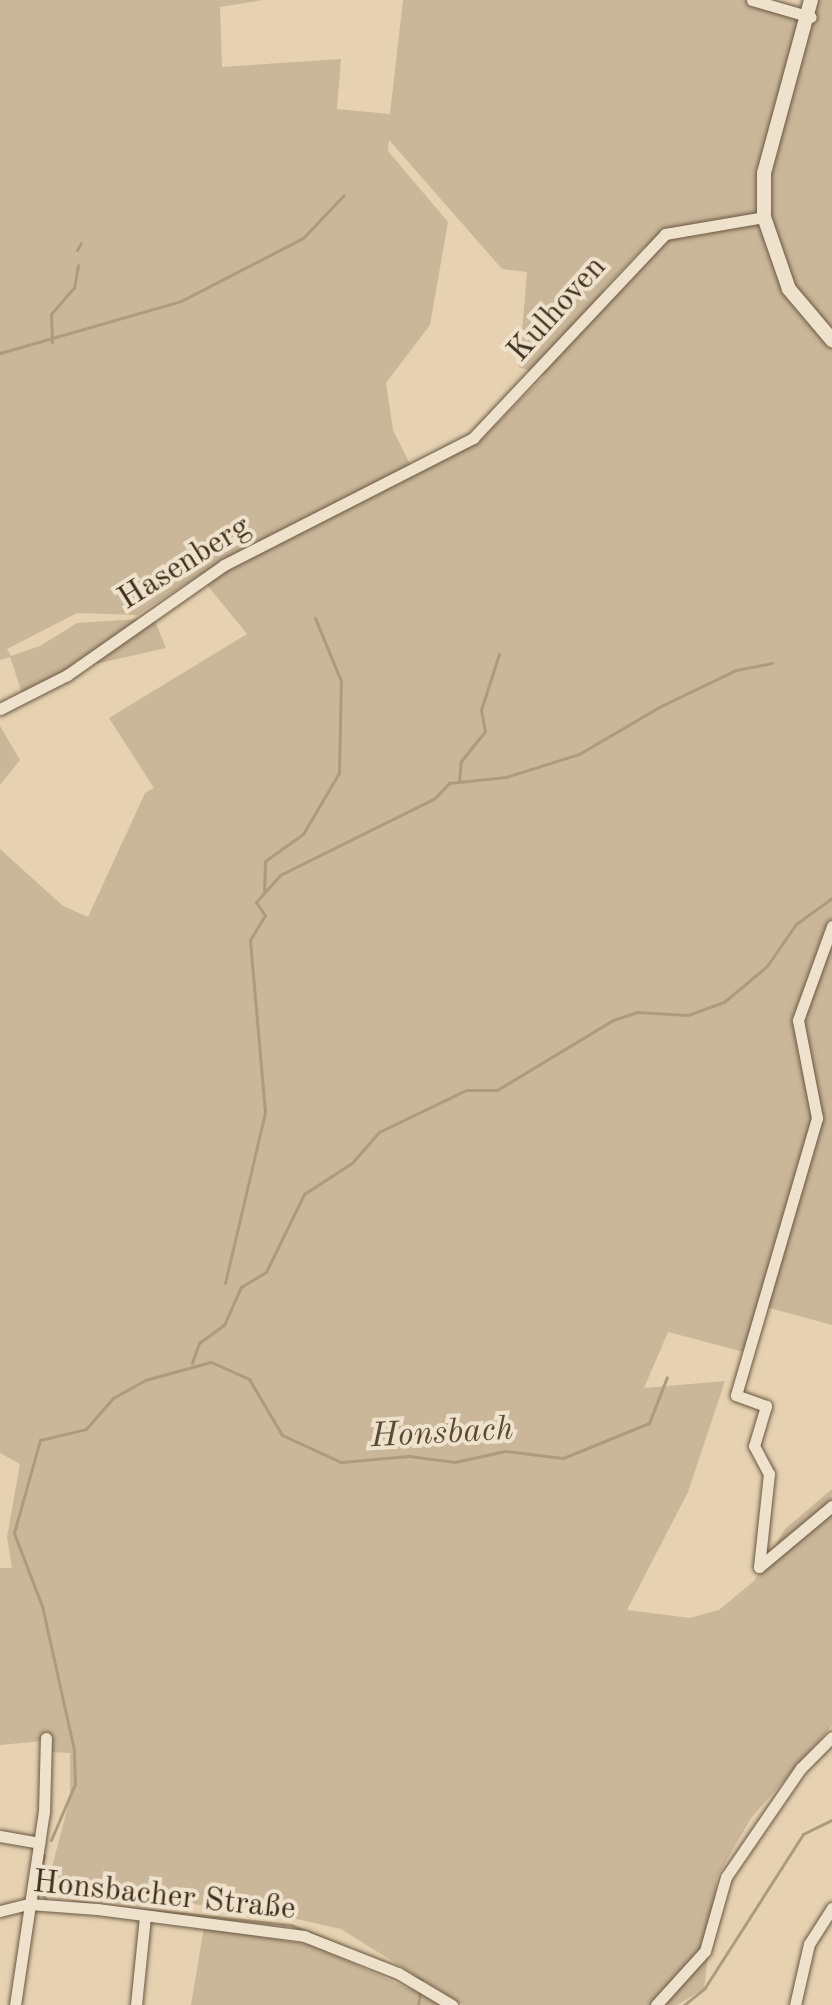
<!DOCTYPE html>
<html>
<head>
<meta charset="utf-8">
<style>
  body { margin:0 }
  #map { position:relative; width:832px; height:2005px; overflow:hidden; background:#e6d2b1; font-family:"Old Standard TT",serif }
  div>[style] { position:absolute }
  .green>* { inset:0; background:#cab698 }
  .stream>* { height:3px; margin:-1.5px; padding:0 1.5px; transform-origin:1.5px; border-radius:1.5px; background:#ad9b7f }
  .roads { filter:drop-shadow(0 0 2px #695842) drop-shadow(0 0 2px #695842) }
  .minor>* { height:11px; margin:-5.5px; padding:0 5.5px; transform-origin:5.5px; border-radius:5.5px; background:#efe2cc }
  .tertiary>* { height:14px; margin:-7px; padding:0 7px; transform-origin:7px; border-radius:7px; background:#efe2cc }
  span { translate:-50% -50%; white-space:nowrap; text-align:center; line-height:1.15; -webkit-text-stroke:8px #efe2cc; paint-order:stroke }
  .street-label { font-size:32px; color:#3f2f1d }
  .water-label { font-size:34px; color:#5a4a36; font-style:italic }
</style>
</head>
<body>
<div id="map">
  <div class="green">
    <div style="clip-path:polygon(evenodd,0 0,263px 0,220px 7px,222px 67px,341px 59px,337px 109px,390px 114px,403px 0,752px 0,811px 17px,795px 79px,804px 56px,815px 0,832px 0,832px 1325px,762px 1306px,744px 1352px,668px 1332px,644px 1388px,725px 1381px,688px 1492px,627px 1610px,690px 1618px,719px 1610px,754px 1581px,785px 1529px,832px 1489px,832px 1726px,751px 1818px,717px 1877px,704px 1989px,677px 2005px,463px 2005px,341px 1929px,234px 1905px,230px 1888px,210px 1887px,202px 1905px,46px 1890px,70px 1798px,70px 1753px,52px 1752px,42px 1741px,0 1745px,0 1568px,12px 1568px,7px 1537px,20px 1464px,0 1453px,0 849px,63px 906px,88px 917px,145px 793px,154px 788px,109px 718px,247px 634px,199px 575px,137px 615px,77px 613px,7px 649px,11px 656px,40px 646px,77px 623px,154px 618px,166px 648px,78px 668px,22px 693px,10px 657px,0 660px,0 0,389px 140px,502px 269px,527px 272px,519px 367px,544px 376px,478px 443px,415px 474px,393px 430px,386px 383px,430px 325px,448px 222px,388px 151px,389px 140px,0 0,645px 246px,646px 258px,615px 292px,603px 289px,645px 246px)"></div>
    <div style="clip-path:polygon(0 726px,20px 760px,0 785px)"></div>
    <div style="clip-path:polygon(204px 1927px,311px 1945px,414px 1991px,416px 1983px,449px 2005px,191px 2005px)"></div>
  </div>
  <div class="stream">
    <div style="left:77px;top:250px;width:8px;rotate:-60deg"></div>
    <div style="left:52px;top:342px;width:28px;rotate:-92deg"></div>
    <div style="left:51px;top:314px;width:35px;rotate:-49deg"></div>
    <div style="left:74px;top:288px;width:23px;rotate:-80deg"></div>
    <div style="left:0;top:353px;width:188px;rotate:-16deg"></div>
    <div style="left:181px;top:301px;width:137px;rotate:-27.3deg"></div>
    <div style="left:303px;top:238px;width:59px;rotate:-46.4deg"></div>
    <div style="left:459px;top:782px;width:21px;rotate:-85deg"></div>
    <div style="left:461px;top:761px;width:38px;rotate:-51deg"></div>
    <div style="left:485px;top:731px;width:21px;rotate:-101deg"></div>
    <div style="left:481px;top:710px;width:59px;rotate:-72.2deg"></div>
    <div style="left:264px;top:893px;width:32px;rotate:-88deg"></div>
    <div style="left:265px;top:861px;width:47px;rotate:-35.4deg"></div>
    <div style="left:303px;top:834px;width:71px;rotate:-59.5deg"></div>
    <div style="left:339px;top:773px;width:92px;rotate:-88.8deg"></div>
    <div style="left:341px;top:681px;width:68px;rotate:-112.4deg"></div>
    <div style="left:225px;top:1283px;width:176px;rotate:-76.8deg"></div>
    <div style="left:265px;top:1112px;width:173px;rotate:-95deg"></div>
    <div style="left:250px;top:940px;width:29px;rotate:-59deg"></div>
    <div style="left:265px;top:915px;width:16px;rotate:-125deg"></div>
    <div style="left:256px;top:902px;width:36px;rotate:-48deg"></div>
    <div style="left:280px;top:875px;width:173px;rotate:-26.4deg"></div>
    <div style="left:435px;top:798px;width:21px;rotate:-47deg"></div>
    <div style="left:449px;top:783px;width:57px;rotate:-6deg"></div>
    <div style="left:506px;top:777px;width:77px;rotate:-17.5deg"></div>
    <div style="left:579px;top:754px;width:93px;rotate:-30.4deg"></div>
    <div style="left:659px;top:707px;width:85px;rotate:-25.7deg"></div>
    <div style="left:736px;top:670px;width:37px;rotate:-11deg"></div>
    <div style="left:192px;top:1363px;width:21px;rotate:-71deg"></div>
    <div style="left:199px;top:1343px;width:31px;rotate:-36deg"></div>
    <div style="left:224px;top:1325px;width:42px;rotate:-65.9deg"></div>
    <div style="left:241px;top:1287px;width:29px;rotate:-31deg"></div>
    <div style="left:266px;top:1272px;width:87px;rotate:-64deg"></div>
    <div style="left:304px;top:1194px;width:57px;rotate:-32.9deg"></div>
    <div style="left:352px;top:1163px;width:41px;rotate:-48.9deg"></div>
    <div style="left:379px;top:1132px;width:97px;rotate:-25.8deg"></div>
    <div style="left:466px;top:1090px;width:31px"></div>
    <div style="left:497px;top:1090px;width:135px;rotate:-31.1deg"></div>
    <div style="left:613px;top:1020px;width:25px;rotate:-18deg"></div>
    <div style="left:637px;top:1012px;width:51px;rotate:3.4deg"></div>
    <div style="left:688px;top:1015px;width:38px;rotate:-20deg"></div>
    <div style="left:724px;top:1002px;width:56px;rotate:-39.9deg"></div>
    <div style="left:767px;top:966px;width:51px;rotate:-55.4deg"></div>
    <div style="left:796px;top:924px;width:44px;rotate:-35.8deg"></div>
    <div style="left:51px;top:1840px;width:61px;rotate:-66.8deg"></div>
    <div style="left:75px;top:1784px;width:34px;rotate:-92deg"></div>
    <div style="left:74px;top:1750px;width:148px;rotate:-102.5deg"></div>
    <div style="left:42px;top:1606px;width:78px;rotate:-111deg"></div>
    <div style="left:14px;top:1533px;width:97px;rotate:-74.4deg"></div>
    <div style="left:40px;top:1440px;width:47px;rotate:-13.4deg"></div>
    <div style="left:86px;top:1429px;width:41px;rotate:-48.9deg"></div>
    <div style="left:113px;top:1398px;width:37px;rotate:-29deg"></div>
    <div style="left:145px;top:1380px;width:68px;rotate:-15.3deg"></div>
    <div style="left:211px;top:1362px;width:42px;rotate:24.1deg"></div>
    <div style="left:249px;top:1379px;width:65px;rotate:59.5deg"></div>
    <div style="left:282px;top:1435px;width:65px;rotate:24.6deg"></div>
    <div style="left:341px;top:1462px;width:68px;rotate:-5deg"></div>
    <div style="left:409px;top:1456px;width:46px;rotate:7.4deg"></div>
    <div style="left:455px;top:1462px;width:51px;rotate:-12.4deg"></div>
    <div style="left:505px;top:1451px;width:58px;rotate:6.9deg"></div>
    <div style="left:563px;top:1458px;width:93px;rotate:-22.1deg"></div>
    <div style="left:649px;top:1423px;width:49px;rotate:-68.6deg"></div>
    <div style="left:44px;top:1855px;width:33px;rotate:101deg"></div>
    <div style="left:38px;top:1887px;width:15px;rotate:58deg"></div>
    <div style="left:73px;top:1902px;width:219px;rotate:6deg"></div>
    <div style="left:291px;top:1925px;width:142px;rotate:22.8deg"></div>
    <div style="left:418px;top:2005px;width:13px;rotate:-81deg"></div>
    <div style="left:684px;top:2005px;width:26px;rotate:-39deg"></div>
    <div style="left:704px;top:1989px;width:184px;rotate:-57.4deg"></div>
    <div style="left:803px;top:1834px;width:32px;rotate:-26deg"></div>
  </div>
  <div class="roads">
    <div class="minor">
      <div style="left:752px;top:0;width:61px;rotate:16.1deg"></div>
      <div style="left:0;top:709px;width:75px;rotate:-26.9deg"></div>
      <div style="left:67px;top:675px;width:192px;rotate:-35deg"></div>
      <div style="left:224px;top:565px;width:280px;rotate:-27deg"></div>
      <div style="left:473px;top:438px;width:280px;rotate:-46.7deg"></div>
      <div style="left:665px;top:234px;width:100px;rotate:-9.7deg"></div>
      <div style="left:759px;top:1567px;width:94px;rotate:-83.9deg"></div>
      <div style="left:769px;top:1474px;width:32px;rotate:-118deg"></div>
      <div style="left:754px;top:1446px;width:42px;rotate:-73.3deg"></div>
      <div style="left:766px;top:1406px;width:32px;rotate:-160deg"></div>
      <div style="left:736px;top:1395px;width:289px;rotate:-73.7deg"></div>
      <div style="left:817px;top:1118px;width:100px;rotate:-101deg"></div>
      <div style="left:798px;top:1020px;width:100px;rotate:-70.1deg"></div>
      <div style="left:759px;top:1567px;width:95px;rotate:-39.9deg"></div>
      <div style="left:0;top:1836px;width:40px;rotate:10deg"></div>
      <div style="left:0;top:1911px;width:30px;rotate:-14deg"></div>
      <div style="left:29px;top:1904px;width:68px;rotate:4.2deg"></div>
      <div style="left:97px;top:1909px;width:209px;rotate:7.4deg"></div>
      <div style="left:304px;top:1936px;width:101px;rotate:21.5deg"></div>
      <div style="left:398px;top:1973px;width:63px;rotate:30.7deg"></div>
      <div style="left:15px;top:2005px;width:195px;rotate:-81.5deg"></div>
      <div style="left:44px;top:1812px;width:74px;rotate:-88.5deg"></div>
      <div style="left:136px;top:2005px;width:89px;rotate:-84.2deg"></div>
      <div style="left:656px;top:2005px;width:73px;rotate:-47.8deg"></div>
      <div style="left:705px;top:1951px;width:77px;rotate:-74.2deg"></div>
      <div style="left:726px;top:1877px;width:132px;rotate:-55.5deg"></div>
      <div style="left:801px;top:1768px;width:44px;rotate:-45deg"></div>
      <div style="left:795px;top:2005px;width:63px;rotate:-77.1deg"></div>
      <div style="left:809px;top:1944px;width:43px;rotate:-57.4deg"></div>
    </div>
    <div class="tertiary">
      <div style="left:811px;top:0;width:179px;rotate:105.2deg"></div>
      <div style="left:764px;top:173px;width:44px;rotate:90deg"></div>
      <div style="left:764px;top:217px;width:76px;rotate:70.9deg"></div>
      <div style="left:789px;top:289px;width:67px;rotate:49.9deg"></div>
    </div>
  </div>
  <div class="street-label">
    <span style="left:558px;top:310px;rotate:-48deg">Kulhoven</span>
    <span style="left:185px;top:564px;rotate:-32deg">Hasenberg</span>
    <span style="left:164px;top:1897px;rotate:6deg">Honsbacher Straße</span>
  </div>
  <div class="water-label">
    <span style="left:442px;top:1434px;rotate:-3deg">Honsbach</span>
  </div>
</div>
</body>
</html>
